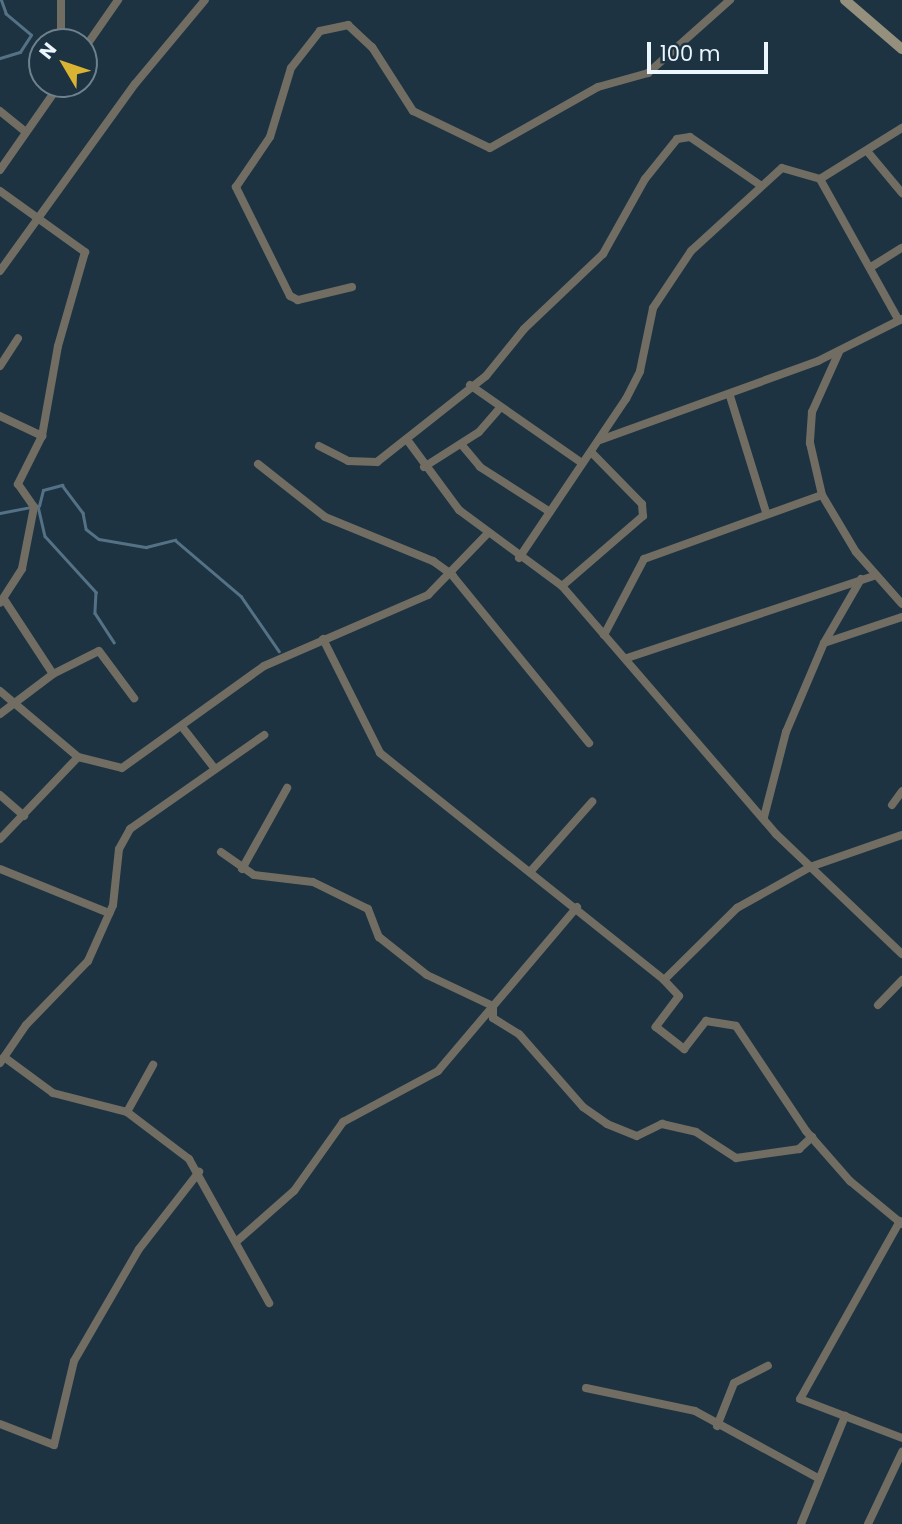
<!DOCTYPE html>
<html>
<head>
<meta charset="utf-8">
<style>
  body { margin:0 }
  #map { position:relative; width:902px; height:1524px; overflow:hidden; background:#1d3341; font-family:Poppins,sans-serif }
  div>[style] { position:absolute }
  .stream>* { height:2.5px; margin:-1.25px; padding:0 1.25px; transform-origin:1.25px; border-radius:1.25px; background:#557185 }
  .street>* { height:8px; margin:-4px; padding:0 4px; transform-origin:4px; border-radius:4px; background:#716d62 }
  .secondary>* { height:10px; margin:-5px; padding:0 5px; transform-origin:5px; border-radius:5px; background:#958f7e }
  span { translate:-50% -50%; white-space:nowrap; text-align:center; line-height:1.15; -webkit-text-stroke:7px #1d3341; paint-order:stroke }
  .north { position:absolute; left:28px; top:28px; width:70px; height:70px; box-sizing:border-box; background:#1d3341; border:2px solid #6f818d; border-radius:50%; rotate:309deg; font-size:19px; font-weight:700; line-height:28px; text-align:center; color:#ebf6fe }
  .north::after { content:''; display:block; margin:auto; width:24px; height:32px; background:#dab333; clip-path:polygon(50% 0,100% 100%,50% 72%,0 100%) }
  .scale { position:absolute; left:647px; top:42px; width:121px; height:32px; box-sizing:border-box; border:4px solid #ebf6fe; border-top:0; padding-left:9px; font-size:21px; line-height:24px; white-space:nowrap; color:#ebf6fe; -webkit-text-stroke:5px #1d3341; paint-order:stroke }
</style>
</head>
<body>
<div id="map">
  <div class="stream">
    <div style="left:0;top:58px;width:21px;rotate:-17deg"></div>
    <div style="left:20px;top:52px;width:20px;rotate:-57deg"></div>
    <div style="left:31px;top:35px;width:33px;rotate:-140deg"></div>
    <div style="left:6px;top:14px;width:15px;rotate:-110deg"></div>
    <div style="left:38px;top:506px;width:31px;rotate:77deg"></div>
    <div style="left:45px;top:536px;width:76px;rotate:47.7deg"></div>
    <div style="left:96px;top:592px;width:21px;rotate:93deg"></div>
    <div style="left:95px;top:613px;width:35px;rotate:57deg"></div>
    <div style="left:39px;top:506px;width:16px;rotate:-76deg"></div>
    <div style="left:43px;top:490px;width:20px;rotate:-15deg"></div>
    <div style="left:62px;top:485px;width:35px;rotate:53deg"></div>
    <div style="left:83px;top:513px;width:16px;rotate:79deg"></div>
    <div style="left:86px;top:529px;width:16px;rotate:38deg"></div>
    <div style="left:99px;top:539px;width:48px;rotate:9.7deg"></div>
    <div style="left:146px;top:547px;width:30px;rotate:-14deg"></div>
    <div style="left:175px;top:540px;width:87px;rotate:40.3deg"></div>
    <div style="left:241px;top:596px;width:67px;rotate:55.4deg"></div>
    <div style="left:0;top:513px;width:33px;rotate:-11deg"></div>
  </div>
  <div class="street">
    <div style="left:61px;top:0;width:42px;rotate:90deg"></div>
    <div style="left:84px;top:49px;width:60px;rotate:-55.2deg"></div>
    <div style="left:0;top:111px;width:33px;rotate:39deg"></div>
    <div style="left:867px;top:151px;width:55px;rotate:50.2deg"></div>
    <div style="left:0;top:170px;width:105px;rotate:-55.1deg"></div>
    <div style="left:820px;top:179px;width:162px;rotate:60.9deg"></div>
    <div style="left:0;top:191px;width:105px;rotate:35.7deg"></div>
    <div style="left:85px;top:252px;width:98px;rotate:106deg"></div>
    <div style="left:58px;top:346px;width:91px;rotate:100.1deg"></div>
    <div style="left:42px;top:436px;width:54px;rotate:116.6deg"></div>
    <div style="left:18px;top:484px;width:28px;rotate:55deg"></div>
    <div style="left:34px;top:507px;width:63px;rotate:101deg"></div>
    <div style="left:22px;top:569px;width:40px;rotate:122.9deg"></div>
    <div style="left:871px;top:267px;width:36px;rotate:-32deg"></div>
    <div style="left:0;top:271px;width:231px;rotate:-54.2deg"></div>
    <div style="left:135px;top:84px;width:109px;rotate:-50.2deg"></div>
    <div style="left:352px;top:287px;width:56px;rotate:166.5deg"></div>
    <div style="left:298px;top:300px;width:9px;rotate:-153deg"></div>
    <div style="left:290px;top:296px;width:122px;rotate:-116.4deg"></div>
    <div style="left:236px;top:187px;width:60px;rotate:-55.8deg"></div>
    <div style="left:270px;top:137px;width:72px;rotate:-73.1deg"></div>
    <div style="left:291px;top:68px;width:47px;rotate:-51.9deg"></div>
    <div style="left:320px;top:31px;width:29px;rotate:-12deg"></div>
    <div style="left:348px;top:25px;width:33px;rotate:43deg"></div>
    <div style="left:372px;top:47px;width:76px;rotate:57.4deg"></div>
    <div style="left:413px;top:111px;width:85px;rotate:25.7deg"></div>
    <div style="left:490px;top:148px;width:124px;rotate:-29.5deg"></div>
    <div style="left:598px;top:87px;width:52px;rotate:-15.6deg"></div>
    <div style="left:648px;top:73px;width:110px;rotate:-41.7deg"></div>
    <div style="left:839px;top:352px;width:66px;rotate:114.2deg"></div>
    <div style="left:812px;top:412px;width:31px;rotate:94deg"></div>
    <div style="left:810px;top:443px;width:53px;rotate:77deg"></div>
    <div style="left:822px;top:495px;width:66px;rotate:59.2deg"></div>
    <div style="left:856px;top:552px;width:69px;rotate:48.5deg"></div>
    <div style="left:0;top:366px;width:33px;rotate:-57deg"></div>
    <div style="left:470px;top:385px;width:136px;rotate:34.9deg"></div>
    <div style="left:730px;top:396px;width:121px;rotate:72.8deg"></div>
    <div style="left:0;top:416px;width:47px;rotate:25.5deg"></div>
    <div style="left:600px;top:440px;width:232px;rotate:-19.9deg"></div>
    <div style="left:818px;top:361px;width:94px;rotate:-26.6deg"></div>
    <div style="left:408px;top:441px;width:86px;rotate:53.5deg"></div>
    <div style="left:459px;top:510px;width:128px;rotate:36.4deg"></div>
    <div style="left:562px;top:586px;width:328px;rotate:49.2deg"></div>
    <div style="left:776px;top:834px;width:174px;rotate:43.6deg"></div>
    <div style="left:461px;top:444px;width:30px;rotate:50deg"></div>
    <div style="left:480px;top:467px;width:83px;rotate:32.7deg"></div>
    <div style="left:319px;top:446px;width:33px;rotate:27deg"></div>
    <div style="left:348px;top:461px;width:29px;rotate:2deg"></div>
    <div style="left:377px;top:462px;width:139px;rotate:-38.3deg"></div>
    <div style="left:486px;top:376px;width:60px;rotate:-51deg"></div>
    <div style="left:524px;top:329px;width:109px;rotate:-43.5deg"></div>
    <div style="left:603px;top:254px;width:86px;rotate:-60.8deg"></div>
    <div style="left:645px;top:179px;width:51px;rotate:-51.3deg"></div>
    <div style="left:677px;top:139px;width:13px;rotate:-9deg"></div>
    <div style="left:690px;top:137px;width:85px;rotate:34.4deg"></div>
    <div style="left:258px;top:464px;width:85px;rotate:38.3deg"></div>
    <div style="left:325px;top:517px;width:117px;rotate:22.2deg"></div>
    <div style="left:433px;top:561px;width:24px;rotate:36deg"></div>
    <div style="left:452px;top:575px;width:217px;rotate:50.8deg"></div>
    <div style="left:424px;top:467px;width:65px;rotate:-32.5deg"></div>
    <div style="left:479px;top:432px;width:32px;rotate:-49deg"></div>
    <div style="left:519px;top:558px;width:192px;rotate:-56.1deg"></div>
    <div style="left:626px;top:399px;width:31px;rotate:-63deg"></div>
    <div style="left:640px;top:371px;width:64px;rotate:-78.3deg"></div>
    <div style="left:653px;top:308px;width:69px;rotate:-56.3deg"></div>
    <div style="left:691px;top:251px;width:123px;rotate:-42.4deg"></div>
    <div style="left:782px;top:168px;width:40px;rotate:16deg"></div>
    <div style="left:820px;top:179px;width:97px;rotate:-31.9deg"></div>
    <div style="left:562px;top:586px;width:107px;rotate:-40.8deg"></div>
    <div style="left:643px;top:516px;width:12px;rotate:-95deg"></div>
    <div style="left:642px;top:504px;width:71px;rotate:-134.4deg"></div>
    <div style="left:604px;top:635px;width:86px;rotate:-62.2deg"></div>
    <div style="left:644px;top:559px;width:189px;rotate:-19.8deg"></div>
    <div style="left:323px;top:639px;width:127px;rotate:63.4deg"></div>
    <div style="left:380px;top:753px;width:364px;rotate:38.6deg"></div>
    <div style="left:664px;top:980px;width:22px;rotate:47deg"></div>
    <div style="left:679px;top:996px;width:39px;rotate:127deg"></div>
    <div style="left:656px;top:1027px;width:36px;rotate:38deg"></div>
    <div style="left:684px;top:1049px;width:36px;rotate:-52deg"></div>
    <div style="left:706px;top:1021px;width:30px;rotate:9deg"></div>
    <div style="left:736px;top:1026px;width:126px;rotate:56.3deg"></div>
    <div style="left:806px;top:1131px;width:67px;rotate:48.7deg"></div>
    <div style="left:850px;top:1181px;width:67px;rotate:39.6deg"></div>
    <div style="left:824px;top:643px;width:82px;rotate:-18.4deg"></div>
    <div style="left:627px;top:658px;width:260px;rotate:-18.4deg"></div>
    <div style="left:53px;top:674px;width:51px;rotate:-26.6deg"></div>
    <div style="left:99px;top:651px;width:59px;rotate:53.3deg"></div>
    <div style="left:0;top:691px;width:102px;rotate:40.2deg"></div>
    <div style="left:0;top:714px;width:66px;rotate:-37deg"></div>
    <div style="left:53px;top:674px;width:90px;rotate:-123.2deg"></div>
    <div style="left:183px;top:728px;width:52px;rotate:52deg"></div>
    <div style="left:0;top:795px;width:32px;rotate:41deg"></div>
    <div style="left:892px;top:805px;width:17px;rotate:-54deg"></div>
    <div style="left:764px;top:817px;width:88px;rotate:-75.5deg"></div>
    <div style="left:786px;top:732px;width:97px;rotate:-66.9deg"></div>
    <div style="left:824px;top:643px;width:74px;rotate:-60deg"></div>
    <div style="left:0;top:839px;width:113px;rotate:-46.4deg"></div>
    <div style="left:78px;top:757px;width:45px;rotate:14deg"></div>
    <div style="left:122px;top:768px;width:175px;rotate:-35.7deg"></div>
    <div style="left:264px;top:666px;width:179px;rotate:-23.4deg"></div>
    <div style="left:428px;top:595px;width:86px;rotate:-45.9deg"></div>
    <div style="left:221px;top:852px;width:40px;rotate:34.9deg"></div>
    <div style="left:254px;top:875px;width:59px;rotate:6.8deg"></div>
    <div style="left:313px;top:882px;width:61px;rotate:26.1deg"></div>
    <div style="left:368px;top:909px;width:30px;rotate:69deg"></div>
    <div style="left:379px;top:937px;width:61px;rotate:38.4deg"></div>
    <div style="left:427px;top:975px;width:73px;rotate:25.2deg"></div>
    <div style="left:493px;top:1006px;width:12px;rotate:90deg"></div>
    <div style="left:493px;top:1018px;width:31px;rotate:32deg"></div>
    <div style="left:519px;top:1034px;width:97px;rotate:48.8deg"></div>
    <div style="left:583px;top:1107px;width:29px;rotate:35deg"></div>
    <div style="left:607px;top:1124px;width:32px;rotate:22deg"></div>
    <div style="left:637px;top:1136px;width:28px;rotate:-26deg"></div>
    <div style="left:662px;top:1124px;width:35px;rotate:13deg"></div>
    <div style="left:696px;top:1132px;width:48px;rotate:33deg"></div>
    <div style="left:736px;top:1158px;width:64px;rotate:-8.1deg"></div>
    <div style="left:799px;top:1149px;width:18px;rotate:-43deg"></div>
    <div style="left:0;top:869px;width:118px;rotate:22deg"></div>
    <div style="left:242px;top:869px;width:93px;rotate:-60.9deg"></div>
    <div style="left:530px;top:872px;width:94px;rotate:-48.5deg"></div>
    <div style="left:664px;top:980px;width:103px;rotate:-44.6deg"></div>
    <div style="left:737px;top:908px;width:84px;rotate:-29.3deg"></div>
    <div style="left:810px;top:867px;width:97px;rotate:-19.2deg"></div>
    <div style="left:878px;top:1005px;width:35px;rotate:-46deg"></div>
    <div style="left:4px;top:1057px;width:61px;rotate:36.3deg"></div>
    <div style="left:53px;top:1093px;width:76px;rotate:14.4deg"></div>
    <div style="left:127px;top:1112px;width:78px;rotate:37.2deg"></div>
    <div style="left:189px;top:1159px;width:165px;rotate:60.9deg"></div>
    <div style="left:0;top:1063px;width:46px;rotate:-55.6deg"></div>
    <div style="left:26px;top:1025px;width:89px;rotate:-45.9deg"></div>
    <div style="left:88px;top:961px;width:61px;rotate:-65.9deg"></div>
    <div style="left:113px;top:905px;width:56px;rotate:-83.9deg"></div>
    <div style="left:119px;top:849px;width:23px;rotate:-61deg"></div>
    <div style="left:130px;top:829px;width:164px;rotate:-35deg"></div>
    <div style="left:127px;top:1112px;width:54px;rotate:-61deg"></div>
    <div style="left:900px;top:1221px;width:204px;rotate:119.3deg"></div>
    <div style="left:800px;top:1399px;width:109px;rotate:20.9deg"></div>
    <div style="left:237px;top:1241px;width:76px;rotate:-41.3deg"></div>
    <div style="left:294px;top:1191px;width:85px;rotate:-54.6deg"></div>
    <div style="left:343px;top:1122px;width:108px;rotate:-28.2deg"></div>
    <div style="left:438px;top:1071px;width:215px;rotate:-49.7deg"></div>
    <div style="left:586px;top:1388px;width:111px;rotate:11.9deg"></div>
    <div style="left:695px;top:1411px;width:140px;rotate:28.6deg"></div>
    <div style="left:0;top:1424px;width:58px;rotate:21.3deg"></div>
    <div style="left:54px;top:1445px;width:86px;rotate:-76.6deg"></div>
    <div style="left:74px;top:1361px;width:129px;rotate:-59.9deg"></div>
    <div style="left:139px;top:1249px;width:98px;rotate:-52.1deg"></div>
    <div style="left:717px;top:1426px;width:46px;rotate:-68.4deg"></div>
    <div style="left:734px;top:1383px;width:38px;rotate:-27deg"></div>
    <div style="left:801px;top:1524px;width:117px;rotate:-67.8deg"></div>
    <div style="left:868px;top:1524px;width:80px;rotate:-64.7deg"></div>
  </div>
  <div class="secondary">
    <div style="left:845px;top:0;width:75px;rotate:40.7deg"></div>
  </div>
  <div class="north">N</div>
  <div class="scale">100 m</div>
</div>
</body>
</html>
